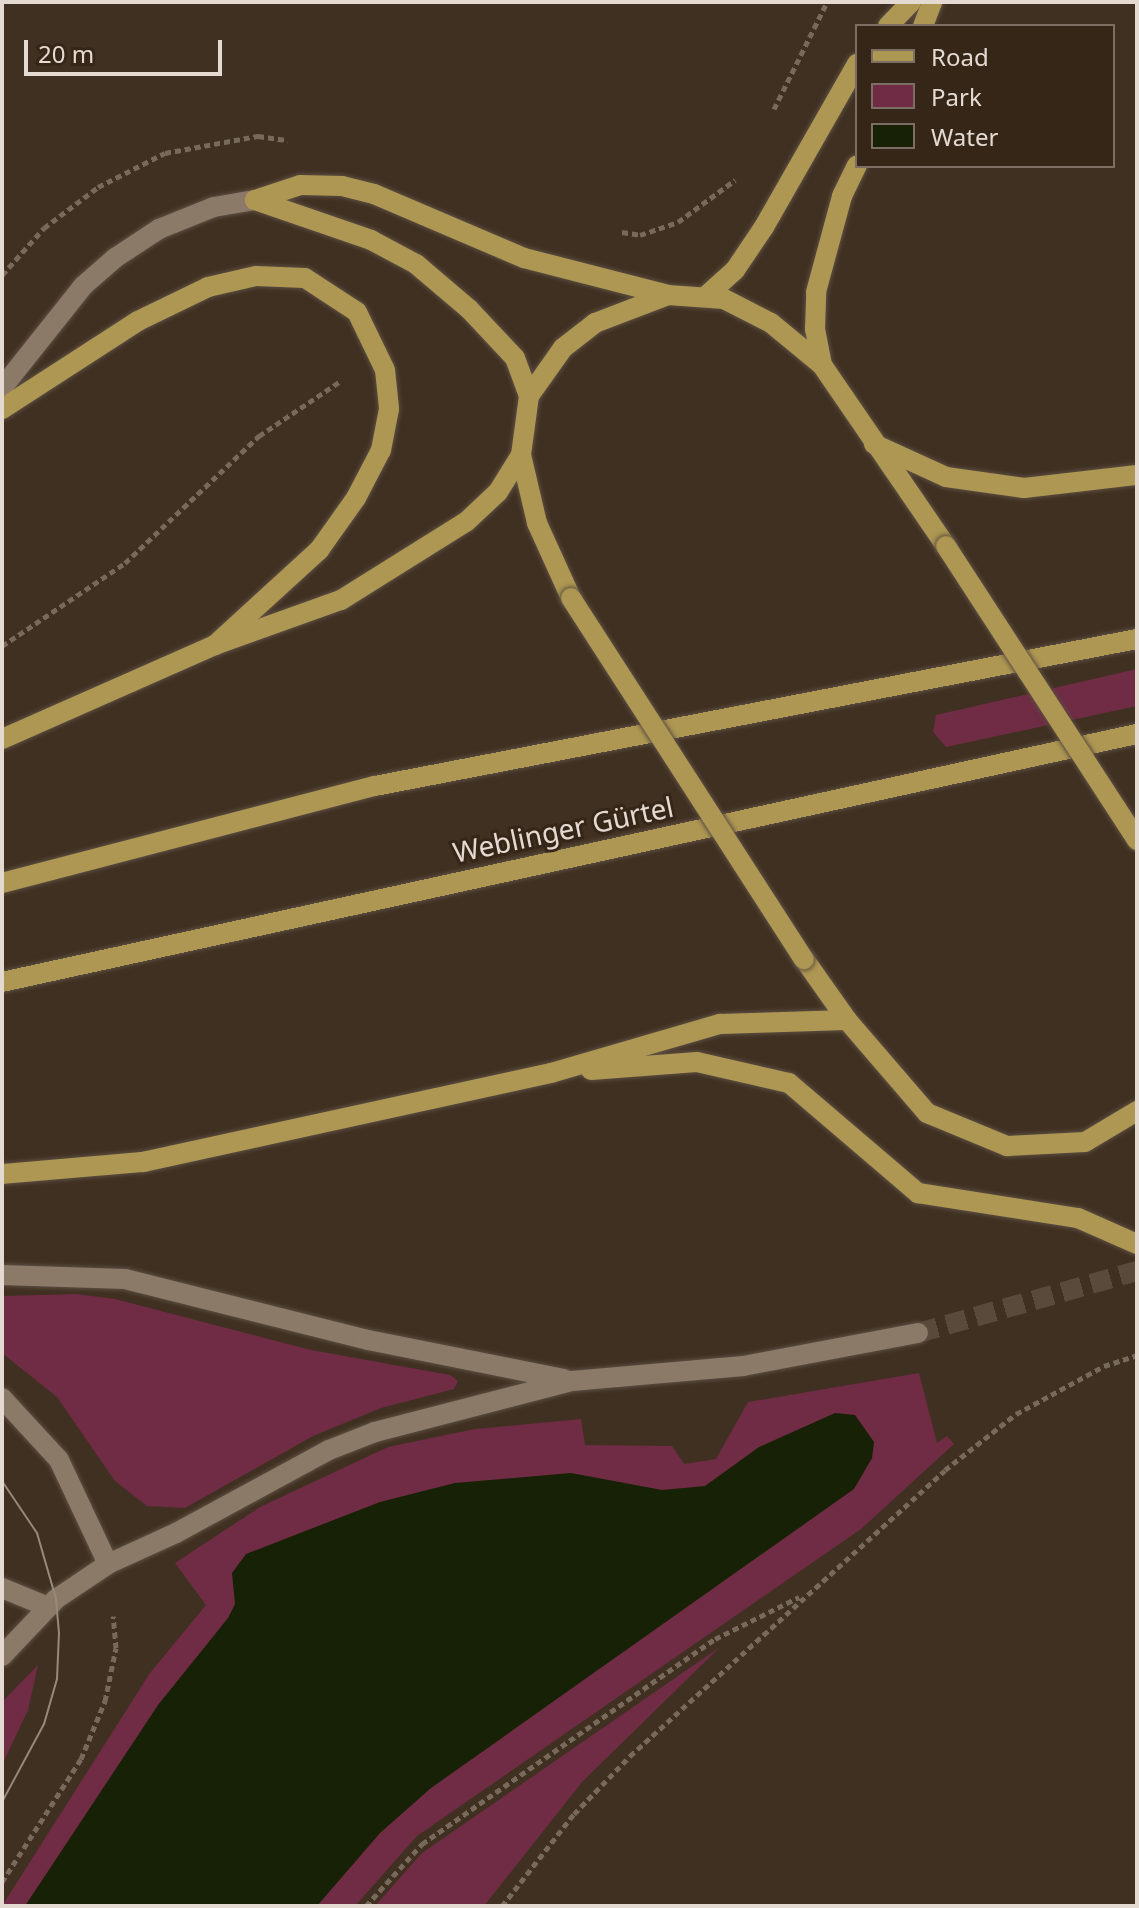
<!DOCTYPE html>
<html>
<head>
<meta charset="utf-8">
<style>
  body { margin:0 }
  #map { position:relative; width:1139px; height:1908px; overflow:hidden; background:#403021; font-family:"Noto Sans",sans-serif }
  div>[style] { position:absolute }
  .green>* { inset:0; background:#6f2c44 }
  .water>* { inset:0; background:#172105 }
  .minor-tunnel>* { height:20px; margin-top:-10px; transform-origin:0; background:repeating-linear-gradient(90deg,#594a3b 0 20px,transparent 0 30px) }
  .path>* { height:5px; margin-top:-2.5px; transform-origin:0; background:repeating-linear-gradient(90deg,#77695c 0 6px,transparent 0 10px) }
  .roads { filter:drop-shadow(0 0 2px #5b4e42) drop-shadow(0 0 2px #5b4e42) }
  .minor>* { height:20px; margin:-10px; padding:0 10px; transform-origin:10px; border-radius:10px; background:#8c7a69 }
  .major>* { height:20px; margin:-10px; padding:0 10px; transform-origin:10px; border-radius:10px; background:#ae9752 }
  .tram>* { height:2px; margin:-1px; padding:0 1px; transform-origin:1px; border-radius:1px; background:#96897d }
  .bridges { filter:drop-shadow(0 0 2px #5b4e42) drop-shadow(0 0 2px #5b4e42) }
  .major-bridge>* { height:20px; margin:-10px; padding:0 10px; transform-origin:10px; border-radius:10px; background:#ae9752 }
  span { translate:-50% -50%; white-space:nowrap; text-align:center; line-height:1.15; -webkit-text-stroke:6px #362618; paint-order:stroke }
  .street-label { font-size:28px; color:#e4dad1 }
  .frame { position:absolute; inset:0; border:4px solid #e4dad1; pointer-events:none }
  .legend { position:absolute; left:855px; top:24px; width:260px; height:144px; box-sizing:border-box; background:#362618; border:2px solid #7c6e62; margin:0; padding:10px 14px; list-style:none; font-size:24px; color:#e4dad1 }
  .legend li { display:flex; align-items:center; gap:16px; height:40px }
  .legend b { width:40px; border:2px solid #7c6e62 }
  .scale { position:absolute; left:24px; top:40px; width:198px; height:36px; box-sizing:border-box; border:4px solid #e4dad1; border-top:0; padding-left:10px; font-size:24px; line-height:28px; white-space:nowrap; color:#e4dad1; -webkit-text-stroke:6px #362618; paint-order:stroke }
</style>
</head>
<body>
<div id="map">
  <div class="green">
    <div style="clip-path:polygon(1137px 669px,1137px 706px,946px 747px,933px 732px,936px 715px)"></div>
    <div style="clip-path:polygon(76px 1294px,115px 1299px,311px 1350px,450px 1375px,458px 1381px,454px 1389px,381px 1408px,313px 1436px,185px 1508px,147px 1506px,115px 1481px,57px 1397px,2px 1353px,2px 1296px)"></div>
    <div style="clip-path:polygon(919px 1373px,937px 1443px,947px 1436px,954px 1444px,861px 1529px,417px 1836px,355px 1906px,2px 1906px,150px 1673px,206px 1605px,175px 1563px,260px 1507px,388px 1447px,475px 1429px,581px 1419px,585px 1445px,672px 1446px,684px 1464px,716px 1459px,748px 1402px)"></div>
    <div style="clip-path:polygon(720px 1647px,582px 1782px,484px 1906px,375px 1906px,422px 1853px)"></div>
    <div style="clip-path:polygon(38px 1665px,28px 1710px,2px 1765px,2px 1702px)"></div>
  </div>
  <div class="water">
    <div style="clip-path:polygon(835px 1413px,855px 1415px,874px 1442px,872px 1458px,854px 1489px,431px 1788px,380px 1833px,317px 1906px,25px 1906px,158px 1705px,228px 1618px,235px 1604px,232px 1573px,246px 1554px,380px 1502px,455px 1483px,571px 1473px,662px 1490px,705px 1486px,759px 1447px)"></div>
  </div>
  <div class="minor-tunnel">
    <div style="left:918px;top:1333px;width:228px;rotate:-15.8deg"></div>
  </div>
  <div class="path">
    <div style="left:774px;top:109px;width:119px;rotate:-63.6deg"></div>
    <div style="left:622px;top:232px;width:18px;rotate:9deg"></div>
    <div style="left:640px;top:235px;width:40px;rotate:-18.9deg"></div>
    <div style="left:678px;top:222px;width:71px;rotate:-36.4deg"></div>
    <div style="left:2px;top:275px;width:63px;rotate:-48.2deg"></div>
    <div style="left:44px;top:228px;width:68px;rotate:-37.2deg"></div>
    <div style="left:98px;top:187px;width:75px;rotate:-26.9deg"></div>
    <div style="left:165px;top:153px;width:95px;rotate:-10.4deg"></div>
    <div style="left:258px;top:136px;width:30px;rotate:8deg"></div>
    <div style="left:2px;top:646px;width:148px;rotate:-34deg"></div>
    <div style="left:125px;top:563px;width:185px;rotate:-43.5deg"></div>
    <div style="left:259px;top:436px;width:97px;rotate:-34deg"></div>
    <div style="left:2px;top:1882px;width:146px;rotate:-57.3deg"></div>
    <div style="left:81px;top:1759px;width:63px;rotate:-67.5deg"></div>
    <div style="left:105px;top:1701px;width:54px;rotate:-78.3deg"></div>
    <div style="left:116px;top:1648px;width:32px;rotate:-95deg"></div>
    <div style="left:366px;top:1906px;width:84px;rotate:-47.9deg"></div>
    <div style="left:422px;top:1844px;width:358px;rotate:-35deg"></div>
    <div style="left:715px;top:1639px;width:94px;rotate:-26.6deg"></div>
    <div style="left:502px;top:1906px;width:117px;rotate:-52deg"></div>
    <div style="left:574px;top:1814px;width:81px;rotate:-46deg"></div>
    <div style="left:630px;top:1756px;width:425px;rotate:-42.2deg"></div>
    <div style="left:945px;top:1470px;width:90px;rotate:-38.3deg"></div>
    <div style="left:1016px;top:1414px;width:100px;rotate:-28.6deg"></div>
    <div style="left:1104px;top:1366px;width:35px;rotate:-18deg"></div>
  </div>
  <div class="roads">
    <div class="minor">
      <div style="left:2px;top:388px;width:130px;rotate:-51.5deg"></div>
      <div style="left:83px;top:286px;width:43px;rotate:-41.2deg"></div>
      <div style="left:115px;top:258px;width:53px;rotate:-33.4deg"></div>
      <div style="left:159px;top:229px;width:59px;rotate:-21.8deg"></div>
      <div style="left:214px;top:207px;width:42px;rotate:-9.7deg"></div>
      <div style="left:2px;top:1275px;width:123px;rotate:1.9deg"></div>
      <div style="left:125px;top:1279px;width:251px;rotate:14.1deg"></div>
      <div style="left:368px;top:1340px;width:200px;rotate:11.3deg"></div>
      <div style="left:2px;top:1398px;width:84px;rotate:47.4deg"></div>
      <div style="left:59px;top:1460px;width:115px;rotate:64.8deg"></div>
      <div style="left:2px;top:1588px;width:50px;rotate:22.4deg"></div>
      <div style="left:2px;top:1656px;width:79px;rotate:-46.5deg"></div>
      <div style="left:56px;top:1599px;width:63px;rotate:-33.9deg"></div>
      <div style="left:108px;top:1564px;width:75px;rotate:-24.5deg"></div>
      <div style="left:176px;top:1533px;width:174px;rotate:-28.5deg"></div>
      <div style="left:329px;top:1450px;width:49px;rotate:-21.4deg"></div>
      <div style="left:375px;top:1432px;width:203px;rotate:-14.5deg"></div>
      <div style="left:572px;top:1381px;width:172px;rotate:-5deg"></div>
      <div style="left:743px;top:1366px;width:178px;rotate:-10.7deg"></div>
    </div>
    <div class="major">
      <div style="left:888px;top:26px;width:33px;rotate:-46deg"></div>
      <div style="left:923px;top:26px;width:26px;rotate:-69deg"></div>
      <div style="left:255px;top:200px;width:47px;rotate:-18.4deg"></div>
      <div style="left:300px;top:185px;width:42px;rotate:1.4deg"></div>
      <div style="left:342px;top:186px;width:33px;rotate:14deg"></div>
      <div style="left:374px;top:194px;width:163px;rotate:23.1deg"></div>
      <div style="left:524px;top:258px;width:149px;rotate:14.4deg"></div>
      <div style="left:255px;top:200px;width:123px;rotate:19deg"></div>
      <div style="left:371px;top:240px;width:51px;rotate:28.1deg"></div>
      <div style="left:416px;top:264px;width:70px;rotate:40.3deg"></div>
      <div style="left:469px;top:309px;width:67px;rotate:46.8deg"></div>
      <div style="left:515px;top:358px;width:40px;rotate:69.8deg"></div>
      <div style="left:705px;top:297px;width:40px;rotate:-42deg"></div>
      <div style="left:735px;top:270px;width:52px;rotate:-56deg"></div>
      <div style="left:764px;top:227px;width:188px;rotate:-60.3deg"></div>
      <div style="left:822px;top:365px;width:37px;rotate:-101deg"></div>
      <div style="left:815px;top:329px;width:37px;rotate:-88deg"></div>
      <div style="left:816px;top:292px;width:99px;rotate:-74.8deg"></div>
      <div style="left:842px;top:196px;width:34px;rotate:-64deg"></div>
      <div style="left:2px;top:409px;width:162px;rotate:-32.9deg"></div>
      <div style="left:138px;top:321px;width:78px;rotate:-25.9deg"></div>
      <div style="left:208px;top:287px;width:49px;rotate:-12.9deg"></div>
      <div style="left:256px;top:276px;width:49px;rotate:2.3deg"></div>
      <div style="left:305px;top:278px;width:62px;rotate:33.2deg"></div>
      <div style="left:357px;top:312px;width:64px;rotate:64.2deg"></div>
      <div style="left:385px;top:370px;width:39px;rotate:84deg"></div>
      <div style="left:389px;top:409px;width:42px;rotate:101deg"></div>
      <div style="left:381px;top:450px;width:54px;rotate:117.5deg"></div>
      <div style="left:356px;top:498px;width:64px;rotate:125.4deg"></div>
      <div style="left:319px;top:550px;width:141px;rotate:137.6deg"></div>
      <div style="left:874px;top:444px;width:79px;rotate:24.6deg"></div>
      <div style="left:946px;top:477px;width:79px;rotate:8deg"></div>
      <div style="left:1024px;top:488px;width:114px;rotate:-6.6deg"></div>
      <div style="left:571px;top:598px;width:82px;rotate:-114.4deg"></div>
      <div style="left:537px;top:523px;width:70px;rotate:-103.2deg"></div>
      <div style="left:521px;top:455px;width:60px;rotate:-82.3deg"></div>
      <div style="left:529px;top:396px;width:59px;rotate:-54.7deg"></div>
      <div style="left:563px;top:348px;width:41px;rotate:-38deg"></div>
      <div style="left:595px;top:323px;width:78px;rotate:-21deg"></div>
      <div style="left:668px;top:295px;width:56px;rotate:4.1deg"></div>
      <div style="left:724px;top:299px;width:53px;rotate:27.1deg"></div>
      <div style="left:771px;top:323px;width:66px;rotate:39.5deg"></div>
      <div style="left:822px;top:365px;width:219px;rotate:55.6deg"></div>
      <div style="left:2px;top:739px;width:233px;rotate:-23.8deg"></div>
      <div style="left:215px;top:645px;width:134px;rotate:-19.7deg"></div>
      <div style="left:341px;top:600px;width:147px;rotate:-32deg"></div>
      <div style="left:466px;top:522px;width:44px;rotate:-43.2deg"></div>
      <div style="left:498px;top:492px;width:44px;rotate:-58.1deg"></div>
      <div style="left:2px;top:883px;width:385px;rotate:-14.6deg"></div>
      <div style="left:375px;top:786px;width:776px;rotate:-10.92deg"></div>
      <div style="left:804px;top:959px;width:75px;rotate:54.8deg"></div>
      <div style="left:847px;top:1020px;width:123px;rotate:49.3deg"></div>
      <div style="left:927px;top:1113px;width:87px;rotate:22.4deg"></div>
      <div style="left:1007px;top:1146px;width:78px;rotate:-2.9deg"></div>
      <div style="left:1085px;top:1142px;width:61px;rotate:-30.8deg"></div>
      <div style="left:2px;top:982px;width:1162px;rotate:-12.33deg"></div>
      <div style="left:591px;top:1070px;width:106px;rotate:-4.3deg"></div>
      <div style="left:697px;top:1062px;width:94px;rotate:12.9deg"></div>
      <div style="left:789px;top:1083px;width:170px;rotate:40.5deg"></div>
      <div style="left:918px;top:1193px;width:162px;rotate:8.9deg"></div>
      <div style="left:1078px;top:1218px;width:64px;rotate:23.8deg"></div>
      <div style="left:2px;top:1174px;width:142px;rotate:-4.9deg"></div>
      <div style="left:143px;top:1162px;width:418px;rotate:-12.3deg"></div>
      <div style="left:551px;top:1073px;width:176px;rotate:-16.2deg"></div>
      <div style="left:720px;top:1024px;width:127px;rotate:-1.8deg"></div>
    </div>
  </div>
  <div class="tram">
    <div style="left:2px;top:1481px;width:63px;rotate:56.1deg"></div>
    <div style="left:37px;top:1533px;width:69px;rotate:73.9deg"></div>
    <div style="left:56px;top:1599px;width:34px;rotate:85deg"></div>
    <div style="left:59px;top:1633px;width:46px;rotate:92.5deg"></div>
    <div style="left:57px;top:1679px;width:47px;rotate:106.1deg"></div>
    <div style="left:44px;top:1724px;width:89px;rotate:118.3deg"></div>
  </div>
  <div class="bridges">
    <div class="major-bridge">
      <div style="left:946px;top:546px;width:351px;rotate:57deg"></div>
      <div style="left:571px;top:598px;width:430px;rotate:57.2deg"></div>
    </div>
  </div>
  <div class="street-label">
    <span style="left:563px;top:829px;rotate:-12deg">Weblinger Gürtel</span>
  </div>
  <div class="frame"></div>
  <ul class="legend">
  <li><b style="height:10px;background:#ae9752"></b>Road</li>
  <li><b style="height:22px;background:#6f2c44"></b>Park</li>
  <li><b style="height:22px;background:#172105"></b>Water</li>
  </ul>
  <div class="scale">20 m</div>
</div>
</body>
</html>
